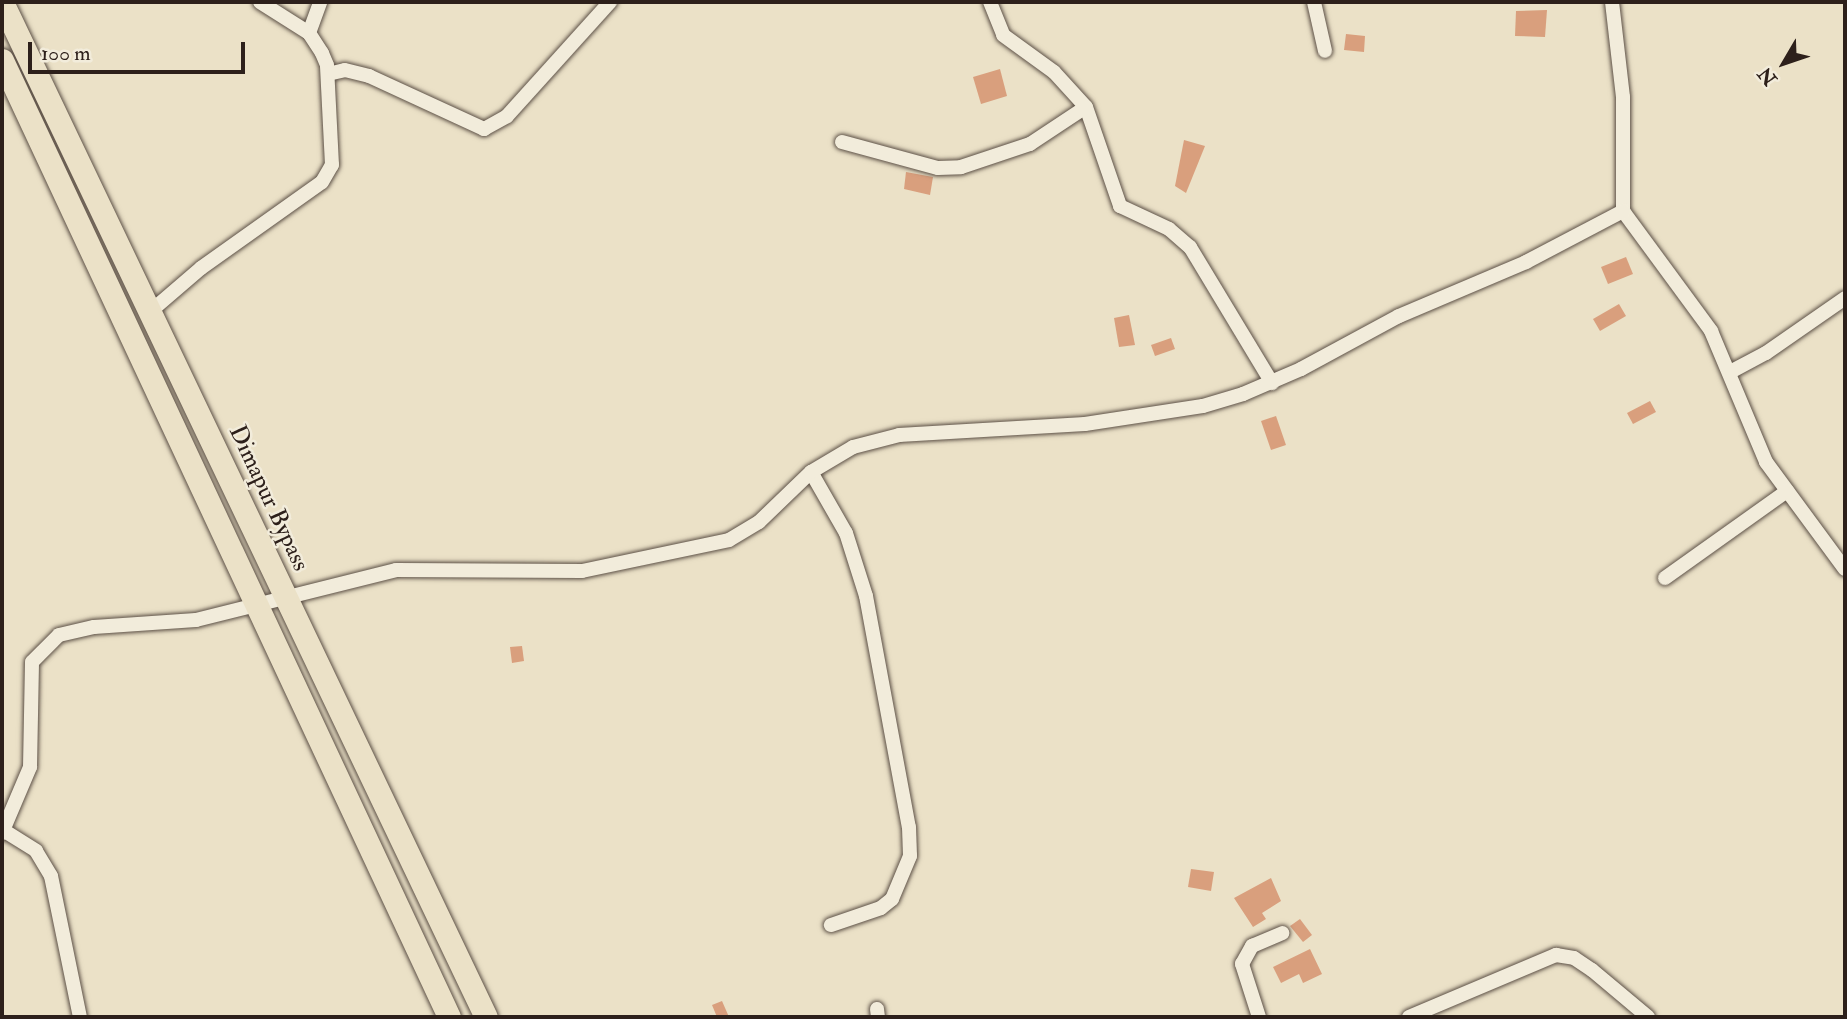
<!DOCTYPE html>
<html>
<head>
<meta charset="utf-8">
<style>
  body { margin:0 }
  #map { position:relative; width:1847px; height:1019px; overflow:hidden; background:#ebe1c7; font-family:"IM FELL Double Pica",serif }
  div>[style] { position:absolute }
  .building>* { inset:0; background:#d99f7d }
  .roads { filter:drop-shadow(0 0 2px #5c5046) drop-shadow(0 0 2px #5c5046) }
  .minor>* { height:14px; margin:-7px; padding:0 7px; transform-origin:7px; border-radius:7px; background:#f2ecdb }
  .trunk>* { height:23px; margin:-11.5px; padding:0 11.5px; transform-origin:11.5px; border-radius:11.5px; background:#ebe1c7 }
  span { translate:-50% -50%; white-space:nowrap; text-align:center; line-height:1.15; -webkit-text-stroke:5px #f2ecdb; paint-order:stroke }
  .street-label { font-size:24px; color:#2d201b }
  .frame { position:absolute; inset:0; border:4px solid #2d201b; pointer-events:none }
  .north { position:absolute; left:1749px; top:28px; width:70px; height:70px; -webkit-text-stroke:5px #f2ecdb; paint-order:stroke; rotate:231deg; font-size:19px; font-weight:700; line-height:28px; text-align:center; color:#2d201b }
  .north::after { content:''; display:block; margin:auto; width:24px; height:32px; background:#2d201b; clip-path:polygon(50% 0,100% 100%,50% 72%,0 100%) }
  .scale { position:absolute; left:28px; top:42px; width:217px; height:32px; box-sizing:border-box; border:4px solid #2d201b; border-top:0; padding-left:9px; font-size:21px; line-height:24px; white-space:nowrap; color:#2d201b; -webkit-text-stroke:5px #f2ecdb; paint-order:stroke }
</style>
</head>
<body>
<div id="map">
  <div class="building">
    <div style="clip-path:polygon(1547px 10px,1545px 37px,1515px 36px,1516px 11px)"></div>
    <div style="clip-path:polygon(1346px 34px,1365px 36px,1364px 52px,1344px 50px)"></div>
    <div style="clip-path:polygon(1000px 69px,1007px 96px,981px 104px,973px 77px)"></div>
    <div style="clip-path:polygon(1184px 140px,1205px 146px,1186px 193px,1175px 186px)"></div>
    <div style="clip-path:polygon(906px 172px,933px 177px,930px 195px,904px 189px)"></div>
    <div style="clip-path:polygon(1626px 257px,1633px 274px,1608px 284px,1601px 267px)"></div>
    <div style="clip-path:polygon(1619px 304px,1626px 316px,1600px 331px,1593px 319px)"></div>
    <div style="clip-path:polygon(1129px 315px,1135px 345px,1119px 347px,1114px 318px)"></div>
    <div style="clip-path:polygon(1171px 338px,1175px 349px,1155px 356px,1151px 345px)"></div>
    <div style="clip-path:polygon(1650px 401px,1656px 412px,1633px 424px,1627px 413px)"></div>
    <div style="clip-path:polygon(1276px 416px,1286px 445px,1271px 450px,1261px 421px)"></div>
    <div style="clip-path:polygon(522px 646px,524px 661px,512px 663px,510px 647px)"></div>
    <div style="clip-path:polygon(1191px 869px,1214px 872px,1211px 891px,1188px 887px)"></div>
    <div style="clip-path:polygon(1271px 878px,1281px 901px,1262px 913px,1266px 919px,1253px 927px,1234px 898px)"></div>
    <div style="clip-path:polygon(1300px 919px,1312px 935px,1303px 942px,1290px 926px)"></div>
    <div style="clip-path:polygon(1310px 949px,1322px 974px,1303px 983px,1299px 974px,1281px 983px,1273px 967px)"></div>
    <div style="clip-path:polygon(722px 1001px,729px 1017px,717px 1017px,712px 1005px)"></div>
  </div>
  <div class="roads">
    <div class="minor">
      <div style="left:990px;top:2px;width:35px;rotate:68deg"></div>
      <div style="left:1003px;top:35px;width:63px;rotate:36deg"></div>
      <div style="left:1054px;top:72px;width:47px;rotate:47.6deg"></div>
      <div style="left:1086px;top:107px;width:105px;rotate:71deg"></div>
      <div style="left:1120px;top:206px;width:54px;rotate:25.1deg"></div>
      <div style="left:1169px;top:229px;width:28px;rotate:41deg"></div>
      <div style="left:1190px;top:247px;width:159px;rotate:58.9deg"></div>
      <div style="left:1314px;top:2px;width:50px;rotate:77.3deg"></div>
      <div style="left:1612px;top:2px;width:96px;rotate:83.4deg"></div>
      <div style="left:1623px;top:97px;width:114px;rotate:90deg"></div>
      <div style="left:1623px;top:211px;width:149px;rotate:53.7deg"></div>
      <div style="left:1711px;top:331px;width:142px;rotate:67.2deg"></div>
      <div style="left:1766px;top:462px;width:133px;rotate:53.6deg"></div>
      <div style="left:309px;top:33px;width:33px;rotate:-70deg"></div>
      <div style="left:328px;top:74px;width:17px;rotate:-13deg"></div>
      <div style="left:345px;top:70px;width:25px;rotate:14deg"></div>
      <div style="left:369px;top:76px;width:127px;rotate:24.7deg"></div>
      <div style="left:484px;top:129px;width:26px;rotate:-29deg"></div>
      <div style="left:507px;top:116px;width:154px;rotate:-47.9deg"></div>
      <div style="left:842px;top:142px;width:99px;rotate:15.2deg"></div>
      <div style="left:938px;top:168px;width:23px;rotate:-2deg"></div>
      <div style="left:961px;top:167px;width:73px;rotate:-18.4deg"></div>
      <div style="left:1030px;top:144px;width:67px;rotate:-33.5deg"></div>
      <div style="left:151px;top:311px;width:66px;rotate:-40.7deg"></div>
      <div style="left:201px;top:268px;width:148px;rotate:-35.4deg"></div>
      <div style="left:322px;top:182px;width:20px;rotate:-60deg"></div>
      <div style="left:332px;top:165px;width:100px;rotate:-92.9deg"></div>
      <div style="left:327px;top:65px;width:13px;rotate:-113deg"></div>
      <div style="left:322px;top:53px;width:24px;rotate:-123deg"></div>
      <div style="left:309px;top:33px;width:58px;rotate:-147.7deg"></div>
      <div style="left:1732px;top:371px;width:38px;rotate:-28deg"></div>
      <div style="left:1766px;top:353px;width:96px;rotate:-34.8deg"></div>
      <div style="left:811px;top:472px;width:70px;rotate:60.2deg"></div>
      <div style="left:846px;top:533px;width:66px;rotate:72.4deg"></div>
      <div style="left:866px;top:596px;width:235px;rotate:79.5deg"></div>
      <div style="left:909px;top:827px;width:29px;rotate:88deg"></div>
      <div style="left:910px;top:856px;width:47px;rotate:112.7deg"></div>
      <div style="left:892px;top:899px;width:14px;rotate:141deg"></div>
      <div style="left:881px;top:908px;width:53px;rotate:161.2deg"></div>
      <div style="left:1665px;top:578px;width:150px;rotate:-35.5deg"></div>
      <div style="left:3px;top:830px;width:39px;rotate:32deg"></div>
      <div style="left:36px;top:851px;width:29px;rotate:59deg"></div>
      <div style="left:51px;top:876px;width:144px;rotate:78.4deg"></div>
      <div style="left:2px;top:833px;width:72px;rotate:-67deg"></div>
      <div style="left:30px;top:767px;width:105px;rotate:-88.9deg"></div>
      <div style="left:32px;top:662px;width:38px;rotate:-45deg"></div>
      <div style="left:59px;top:635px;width:36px;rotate:-13deg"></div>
      <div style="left:94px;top:627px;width:102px;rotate:-3.9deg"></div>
      <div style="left:196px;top:620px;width:206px;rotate:-14deg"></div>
      <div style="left:396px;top:570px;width:186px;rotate:0.3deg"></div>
      <div style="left:582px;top:571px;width:150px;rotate:-11.9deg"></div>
      <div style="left:729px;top:540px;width:35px;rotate:-31deg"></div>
      <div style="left:759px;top:522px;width:72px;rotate:-43.9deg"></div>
      <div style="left:811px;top:472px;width:49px;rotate:-30.8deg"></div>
      <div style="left:853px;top:447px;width:48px;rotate:-14.6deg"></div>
      <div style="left:899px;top:435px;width:186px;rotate:-3.4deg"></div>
      <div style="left:1085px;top:424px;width:119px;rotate:-8.7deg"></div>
      <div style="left:1203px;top:406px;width:42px;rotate:-16.7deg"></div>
      <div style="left:1243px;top:394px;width:63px;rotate:-23.3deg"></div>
      <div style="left:1301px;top:369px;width:111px;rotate:-28.4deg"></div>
      <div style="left:1399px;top:316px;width:138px;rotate:-23deg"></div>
      <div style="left:1526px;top:262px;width:110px;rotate:-27.7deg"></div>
      <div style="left:877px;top:1009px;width:8px;rotate:83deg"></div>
      <div style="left:1259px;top:1017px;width:56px;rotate:-107.8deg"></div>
      <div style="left:1242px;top:964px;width:21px;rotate:-61deg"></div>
      <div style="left:1252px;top:946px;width:33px;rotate:-23deg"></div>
      <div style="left:1409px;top:1017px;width:160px;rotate:-22.9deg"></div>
      <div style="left:1556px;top:955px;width:18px;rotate:9deg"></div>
      <div style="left:1574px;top:958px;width:22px;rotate:34deg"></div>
      <div style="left:1592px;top:970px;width:73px;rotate:40deg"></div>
    </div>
    <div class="trunk">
      <div style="left:2px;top:2px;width:1124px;rotate:64.51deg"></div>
      <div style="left:2px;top:60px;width:1056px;rotate:64.96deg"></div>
    </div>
  </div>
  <div class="street-label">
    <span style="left:269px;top:498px;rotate:65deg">Dimapur Bypass</span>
  </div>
  <div class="frame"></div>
  <div class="north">N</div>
  <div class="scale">100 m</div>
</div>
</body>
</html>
